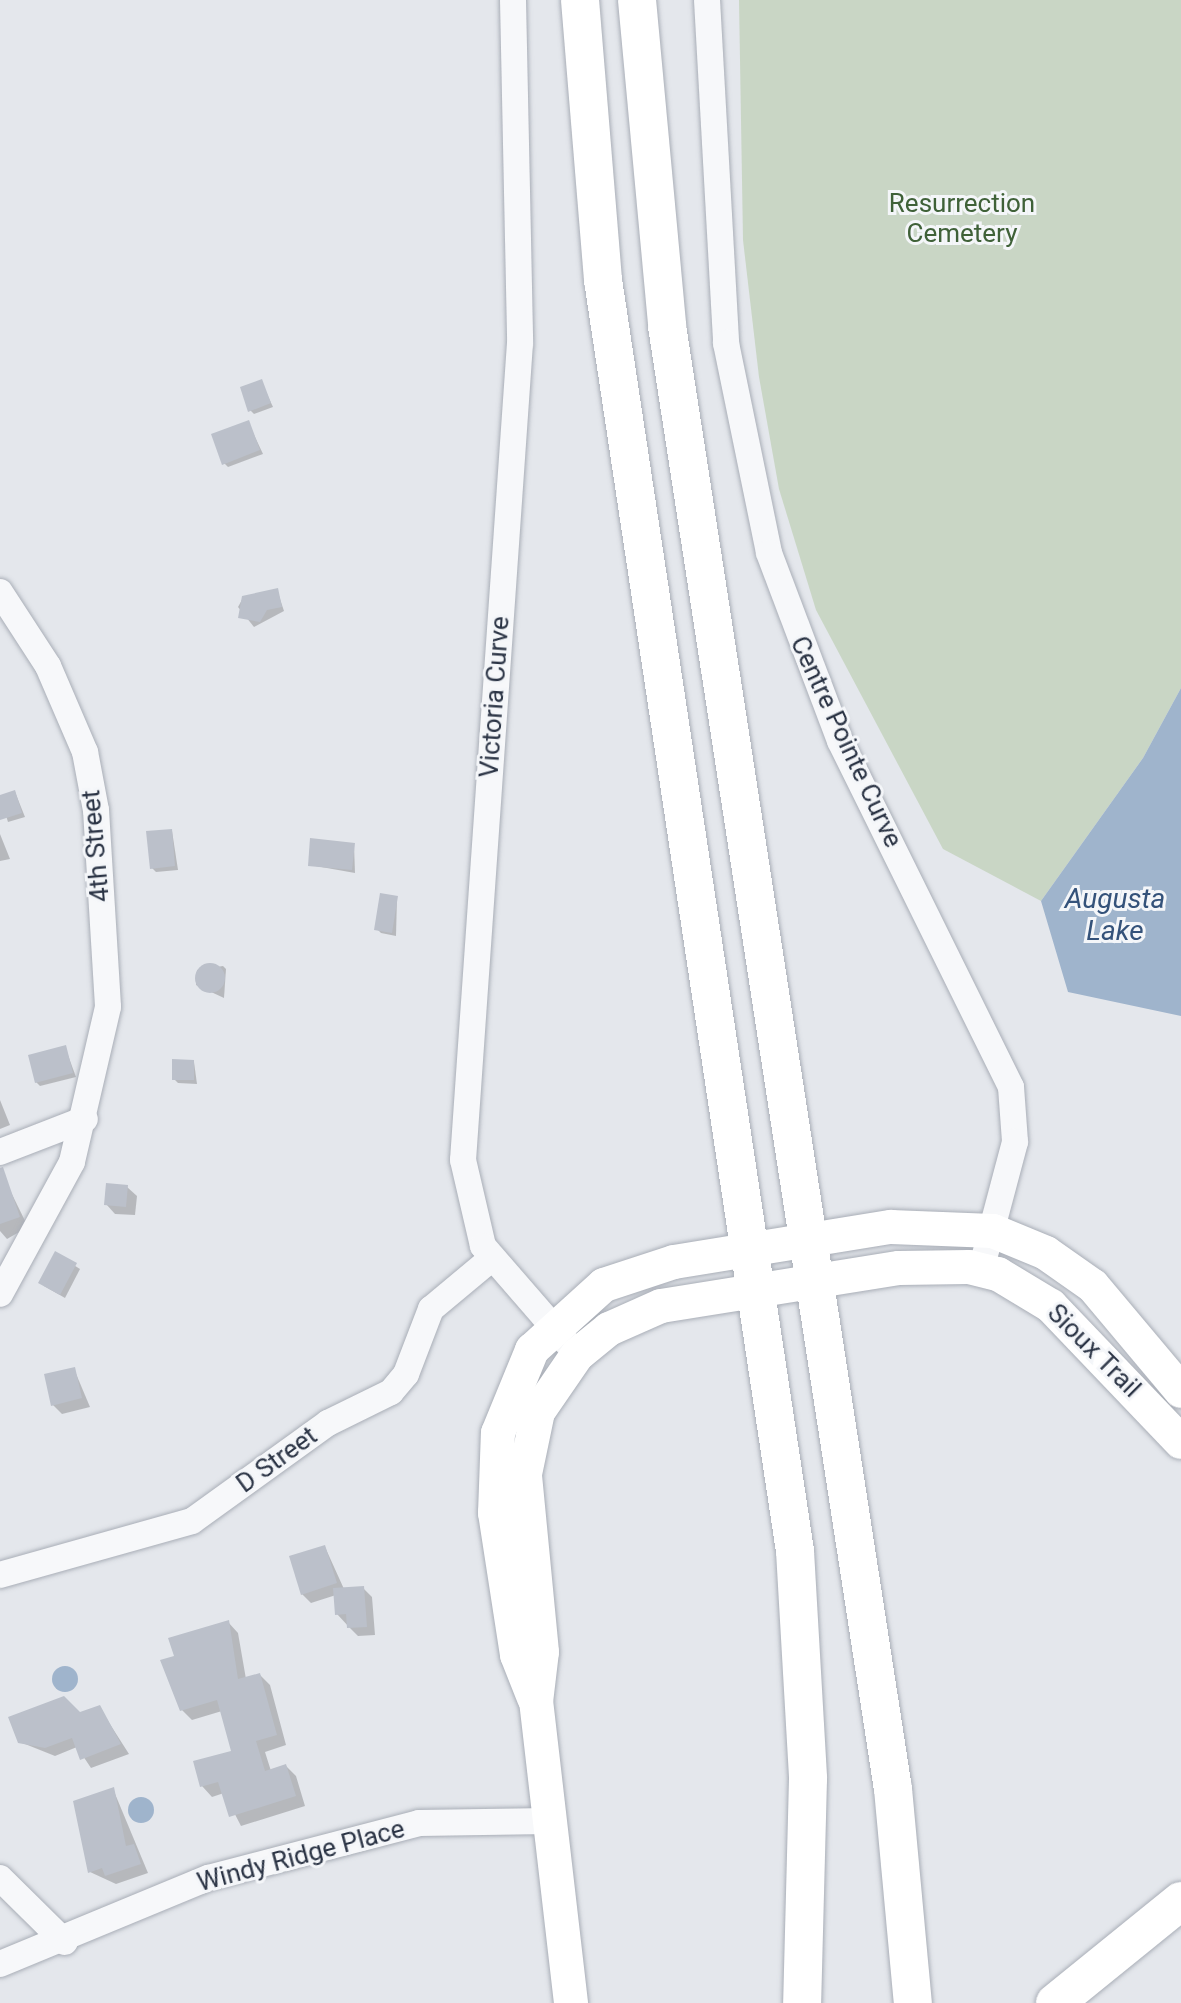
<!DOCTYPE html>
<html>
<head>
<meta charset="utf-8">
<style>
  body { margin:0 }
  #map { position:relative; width:1181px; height:2003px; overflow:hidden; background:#e4e7ec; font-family:Roboto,sans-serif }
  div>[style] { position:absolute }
  .green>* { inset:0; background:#c9d6c5 }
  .water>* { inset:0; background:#9fb4cc }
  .round { border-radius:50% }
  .shadow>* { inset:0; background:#0003 }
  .building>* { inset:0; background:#bbc0ca }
  .roads { filter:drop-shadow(0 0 2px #a9aeb7) drop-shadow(0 0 2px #a9aeb7) }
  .minor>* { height:26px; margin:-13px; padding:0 13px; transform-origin:13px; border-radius:13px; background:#f7f8fa }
  .major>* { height:34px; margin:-17px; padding:0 17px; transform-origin:17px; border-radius:17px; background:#fff }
  .highway>* { height:38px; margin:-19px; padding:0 19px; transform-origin:19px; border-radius:19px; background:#fff }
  span { translate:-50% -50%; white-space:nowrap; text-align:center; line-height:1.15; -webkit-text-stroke:6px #f4f6f9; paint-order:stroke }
  .park-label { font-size:26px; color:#3f6138 }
  .street-label { font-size:26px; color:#2b3445 }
  .water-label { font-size:28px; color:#34527a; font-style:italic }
</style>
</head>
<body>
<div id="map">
  <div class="green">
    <div style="clip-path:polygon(739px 0,1181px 0,1181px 688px,1143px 758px,1041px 901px,943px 849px,816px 610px,779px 489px,759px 377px,743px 240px)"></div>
  </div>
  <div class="water">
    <div style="clip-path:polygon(1181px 688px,1181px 1016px,1068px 992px,1041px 901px,1143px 758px)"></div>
    <div class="round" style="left:52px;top:1666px;width:26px;height:26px"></div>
    <div class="round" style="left:128px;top:1797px;width:26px;height:26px"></div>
  </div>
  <div class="shadow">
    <div style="clip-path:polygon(261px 381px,273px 407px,254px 414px,250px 410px)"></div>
    <div style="clip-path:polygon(248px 422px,263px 454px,228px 467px,224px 463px)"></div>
    <div style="clip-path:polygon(277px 590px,284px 611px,254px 627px,238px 607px,243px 598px)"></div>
    <div style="clip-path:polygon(15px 792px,25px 817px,8px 822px,0 797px)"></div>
    <div style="clip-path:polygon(172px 831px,178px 870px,156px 872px,152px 868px)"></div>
    <div style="clip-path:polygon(0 834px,10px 859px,0 861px)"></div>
    <div style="clip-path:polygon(354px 845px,355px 873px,310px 865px)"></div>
    <div style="clip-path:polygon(397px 898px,396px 936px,381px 933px,377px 929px)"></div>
    <div style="clip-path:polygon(223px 966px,226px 969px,224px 998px,196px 985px,197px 970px)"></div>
    <div style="clip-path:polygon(65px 1047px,76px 1077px,40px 1086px,36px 1082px)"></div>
    <div style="clip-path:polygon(194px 1062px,197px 1084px,178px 1083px,174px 1079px)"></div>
    <div style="clip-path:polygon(0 1100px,10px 1125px,0 1129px)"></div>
    <div style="clip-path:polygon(8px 1186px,28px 1227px,7px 1239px,0 1231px,0 1189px)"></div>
    <div style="clip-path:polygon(127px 1187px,137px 1196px,135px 1215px,115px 1214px,106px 1204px)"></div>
    <div style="clip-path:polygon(56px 1254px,80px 1269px,65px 1298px,44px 1286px)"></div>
    <div style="clip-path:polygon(74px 1369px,90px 1407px,62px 1414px,53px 1405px)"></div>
    <div style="clip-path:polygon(325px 1547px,344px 1589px,363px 1588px,372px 1597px,375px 1635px,358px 1636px,349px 1627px,337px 1614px,336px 1595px,311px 1603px,302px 1594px)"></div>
    <div style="clip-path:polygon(228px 1622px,238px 1633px,246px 1679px,260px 1675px,270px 1685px,286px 1745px,265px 1752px,271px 1771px,286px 1766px,296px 1776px,305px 1806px,241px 1826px,224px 1793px,212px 1797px,202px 1786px,233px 1752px,222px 1711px,192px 1720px,182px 1710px,176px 1658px)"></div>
    <div style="clip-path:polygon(99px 1707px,129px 1754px,91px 1768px,77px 1747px,55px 1756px,20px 1742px)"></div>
    <div style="clip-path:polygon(113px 1789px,148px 1873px,116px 1884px,90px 1872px)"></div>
  </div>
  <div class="building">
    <div style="clip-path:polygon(262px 379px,271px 403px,248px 412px,240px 387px)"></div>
    <div style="clip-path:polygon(249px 420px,260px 450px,222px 465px,211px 434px)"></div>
    <div style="clip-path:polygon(278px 588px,282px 607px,267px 610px,260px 622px,238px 618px,242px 596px)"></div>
    <div style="clip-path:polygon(15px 790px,22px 813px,0 820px,0 795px)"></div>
    <div style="clip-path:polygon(172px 829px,175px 866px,150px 869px,146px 831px)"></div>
    <div style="clip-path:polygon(310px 838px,355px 843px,352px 870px,308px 866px)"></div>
    <div style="clip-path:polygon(380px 893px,398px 896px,392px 933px,374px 930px)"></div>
    <div class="round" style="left:195px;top:963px;width:30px;height:30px"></div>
    <div style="clip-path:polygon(66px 1045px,73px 1073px,35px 1083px,28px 1055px)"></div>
    <div style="clip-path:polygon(172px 1059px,194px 1060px,194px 1080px,172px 1080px)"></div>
    <div style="clip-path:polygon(3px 1167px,20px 1217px,0 1224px,0 1168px)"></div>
    <div style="clip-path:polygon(106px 1183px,128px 1185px,126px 1207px,104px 1205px)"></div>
    <div style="clip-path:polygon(55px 1251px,77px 1263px,60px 1295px,38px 1283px)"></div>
    <div style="clip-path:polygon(75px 1367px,82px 1398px,51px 1406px,44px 1374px)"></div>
    <div style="clip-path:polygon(325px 1545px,337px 1583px,301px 1595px,289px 1556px)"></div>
    <div style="clip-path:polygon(364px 1586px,367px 1627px,347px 1628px,346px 1614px,335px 1615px,333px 1588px)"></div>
    <div style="clip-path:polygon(229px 1620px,238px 1679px,260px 1673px,277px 1735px,256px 1741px,265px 1771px,286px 1764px,296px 1796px,229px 1817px,218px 1782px,200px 1787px,193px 1761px,231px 1751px,217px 1700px,180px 1711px,160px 1660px,174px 1656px,168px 1638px)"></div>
    <div style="clip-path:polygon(64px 1696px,80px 1712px,100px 1705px,121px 1744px,80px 1760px,72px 1738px,45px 1748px,18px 1743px,8px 1717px)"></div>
    <div style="clip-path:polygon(114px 1787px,126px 1846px,134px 1844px,141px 1864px,105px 1876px,102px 1868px,88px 1873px,73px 1801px)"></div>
  </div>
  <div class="roads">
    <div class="minor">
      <div style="left:513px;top:0;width:343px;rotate:88.8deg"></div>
      <div style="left:520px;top:343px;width:819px;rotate:93.99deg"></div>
      <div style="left:463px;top:1160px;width:88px;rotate:76.9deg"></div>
      <div style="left:483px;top:1246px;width:128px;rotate:49.1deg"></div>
      <div style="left:707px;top:0;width:344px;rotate:86.8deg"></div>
      <div style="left:726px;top:343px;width:214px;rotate:78.4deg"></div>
      <div style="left:769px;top:553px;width:201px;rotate:69.3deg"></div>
      <div style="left:840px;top:741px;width:386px;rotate:63.7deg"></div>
      <div style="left:1011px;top:1087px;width:55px;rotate:85.8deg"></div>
      <div style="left:1015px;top:1142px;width:132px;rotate:104.9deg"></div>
      <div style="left:0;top:592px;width:88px;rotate:57deg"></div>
      <div style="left:48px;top:666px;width:94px;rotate:66.7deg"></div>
      <div style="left:85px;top:752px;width:59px;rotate:79.3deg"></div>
      <div style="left:96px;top:810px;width:197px;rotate:86.5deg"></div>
      <div style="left:108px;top:1007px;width:159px;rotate:103.1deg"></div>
      <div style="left:72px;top:1162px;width:150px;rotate:118.6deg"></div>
      <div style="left:0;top:1152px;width:91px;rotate:-21.2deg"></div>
      <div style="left:0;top:1575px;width:199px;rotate:-15.7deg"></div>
      <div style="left:192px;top:1521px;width:168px;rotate:-35.8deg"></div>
      <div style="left:328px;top:1423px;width:70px;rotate:-26.2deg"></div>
      <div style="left:391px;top:1392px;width:23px;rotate:-50deg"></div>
      <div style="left:406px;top:1374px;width:70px;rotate:-69deg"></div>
      <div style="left:431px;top:1309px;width:78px;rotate:-39.8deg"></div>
      <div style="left:0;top:1878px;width:91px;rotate:44.6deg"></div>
      <div style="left:0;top:1964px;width:225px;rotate:-22.5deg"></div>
      <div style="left:208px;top:1878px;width:218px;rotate:-14.6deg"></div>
      <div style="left:419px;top:1823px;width:130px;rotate:-0.9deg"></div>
    </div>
    <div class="major">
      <div style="left:534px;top:1698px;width:46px;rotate:-111.6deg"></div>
      <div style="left:517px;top:1655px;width:144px;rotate:-98.8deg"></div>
      <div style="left:495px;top:1513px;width:80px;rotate:-87.9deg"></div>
      <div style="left:498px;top:1433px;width:90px;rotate:-67.7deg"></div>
      <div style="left:532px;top:1350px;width:97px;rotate:-42.1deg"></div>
      <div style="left:604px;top:1285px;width:74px;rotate:-18.2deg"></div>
      <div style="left:674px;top:1262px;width:220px;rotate:-9.2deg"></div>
      <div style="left:891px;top:1227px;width:102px;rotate:2.2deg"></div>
      <div style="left:993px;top:1231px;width:57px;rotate:22.5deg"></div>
      <div style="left:1046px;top:1253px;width:57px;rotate:35.1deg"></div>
      <div style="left:1093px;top:1286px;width:137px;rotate:50deg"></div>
      <div style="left:571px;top:2003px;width:303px;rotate:-96.6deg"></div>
      <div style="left:536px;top:1702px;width:50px;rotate:-83.2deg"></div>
      <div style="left:542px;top:1652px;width:179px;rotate:-95.5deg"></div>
      <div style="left:525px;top:1474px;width:63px;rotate:-78.2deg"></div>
      <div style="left:538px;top:1412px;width:69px;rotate:-55.6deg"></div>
      <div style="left:577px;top:1355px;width:41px;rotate:-39.1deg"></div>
      <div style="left:609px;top:1329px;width:57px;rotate:-23.9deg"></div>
      <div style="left:661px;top:1306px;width:241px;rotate:-9.1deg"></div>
      <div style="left:899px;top:1268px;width:70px;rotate:-0.8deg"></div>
      <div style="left:969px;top:1267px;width:30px;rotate:14deg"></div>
      <div style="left:998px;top:1274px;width:62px;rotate:31.1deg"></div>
      <div style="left:1051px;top:1306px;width:188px;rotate:46.3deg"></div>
    </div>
    <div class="highway">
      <div style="left:580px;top:0;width:281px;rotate:85.3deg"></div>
      <div style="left:603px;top:280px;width:1285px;rotate:81.41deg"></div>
      <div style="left:795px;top:1551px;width:228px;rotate:86.7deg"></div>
      <div style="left:808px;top:1779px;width:224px;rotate:91.5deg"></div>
      <div style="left:637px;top:0;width:327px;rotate:84.7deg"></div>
      <div style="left:667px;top:326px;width:1480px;rotate:81.22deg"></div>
      <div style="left:893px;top:1789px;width:215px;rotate:84.7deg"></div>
      <div style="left:1055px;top:2003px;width:162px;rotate:-39deg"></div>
    </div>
  </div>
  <div class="park-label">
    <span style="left:962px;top:219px">Resurrection<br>Cemetery</span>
  </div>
  <div class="street-label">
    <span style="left:495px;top:697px;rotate:-86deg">Victoria Curve</span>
    <span style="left:846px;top:742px;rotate:65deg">Centre Pointe Curve</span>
    <span style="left:96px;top:846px;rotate:-95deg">4th Street</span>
    <span style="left:1094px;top:1351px;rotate:45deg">Sioux Trail</span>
    <span style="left:277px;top:1460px;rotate:-36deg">D Street</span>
    <span style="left:301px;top:1856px;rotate:-15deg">Windy Ridge Place</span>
  </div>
  <div class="water-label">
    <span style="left:1115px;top:915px">Augusta<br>Lake</span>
  </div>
</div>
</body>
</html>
